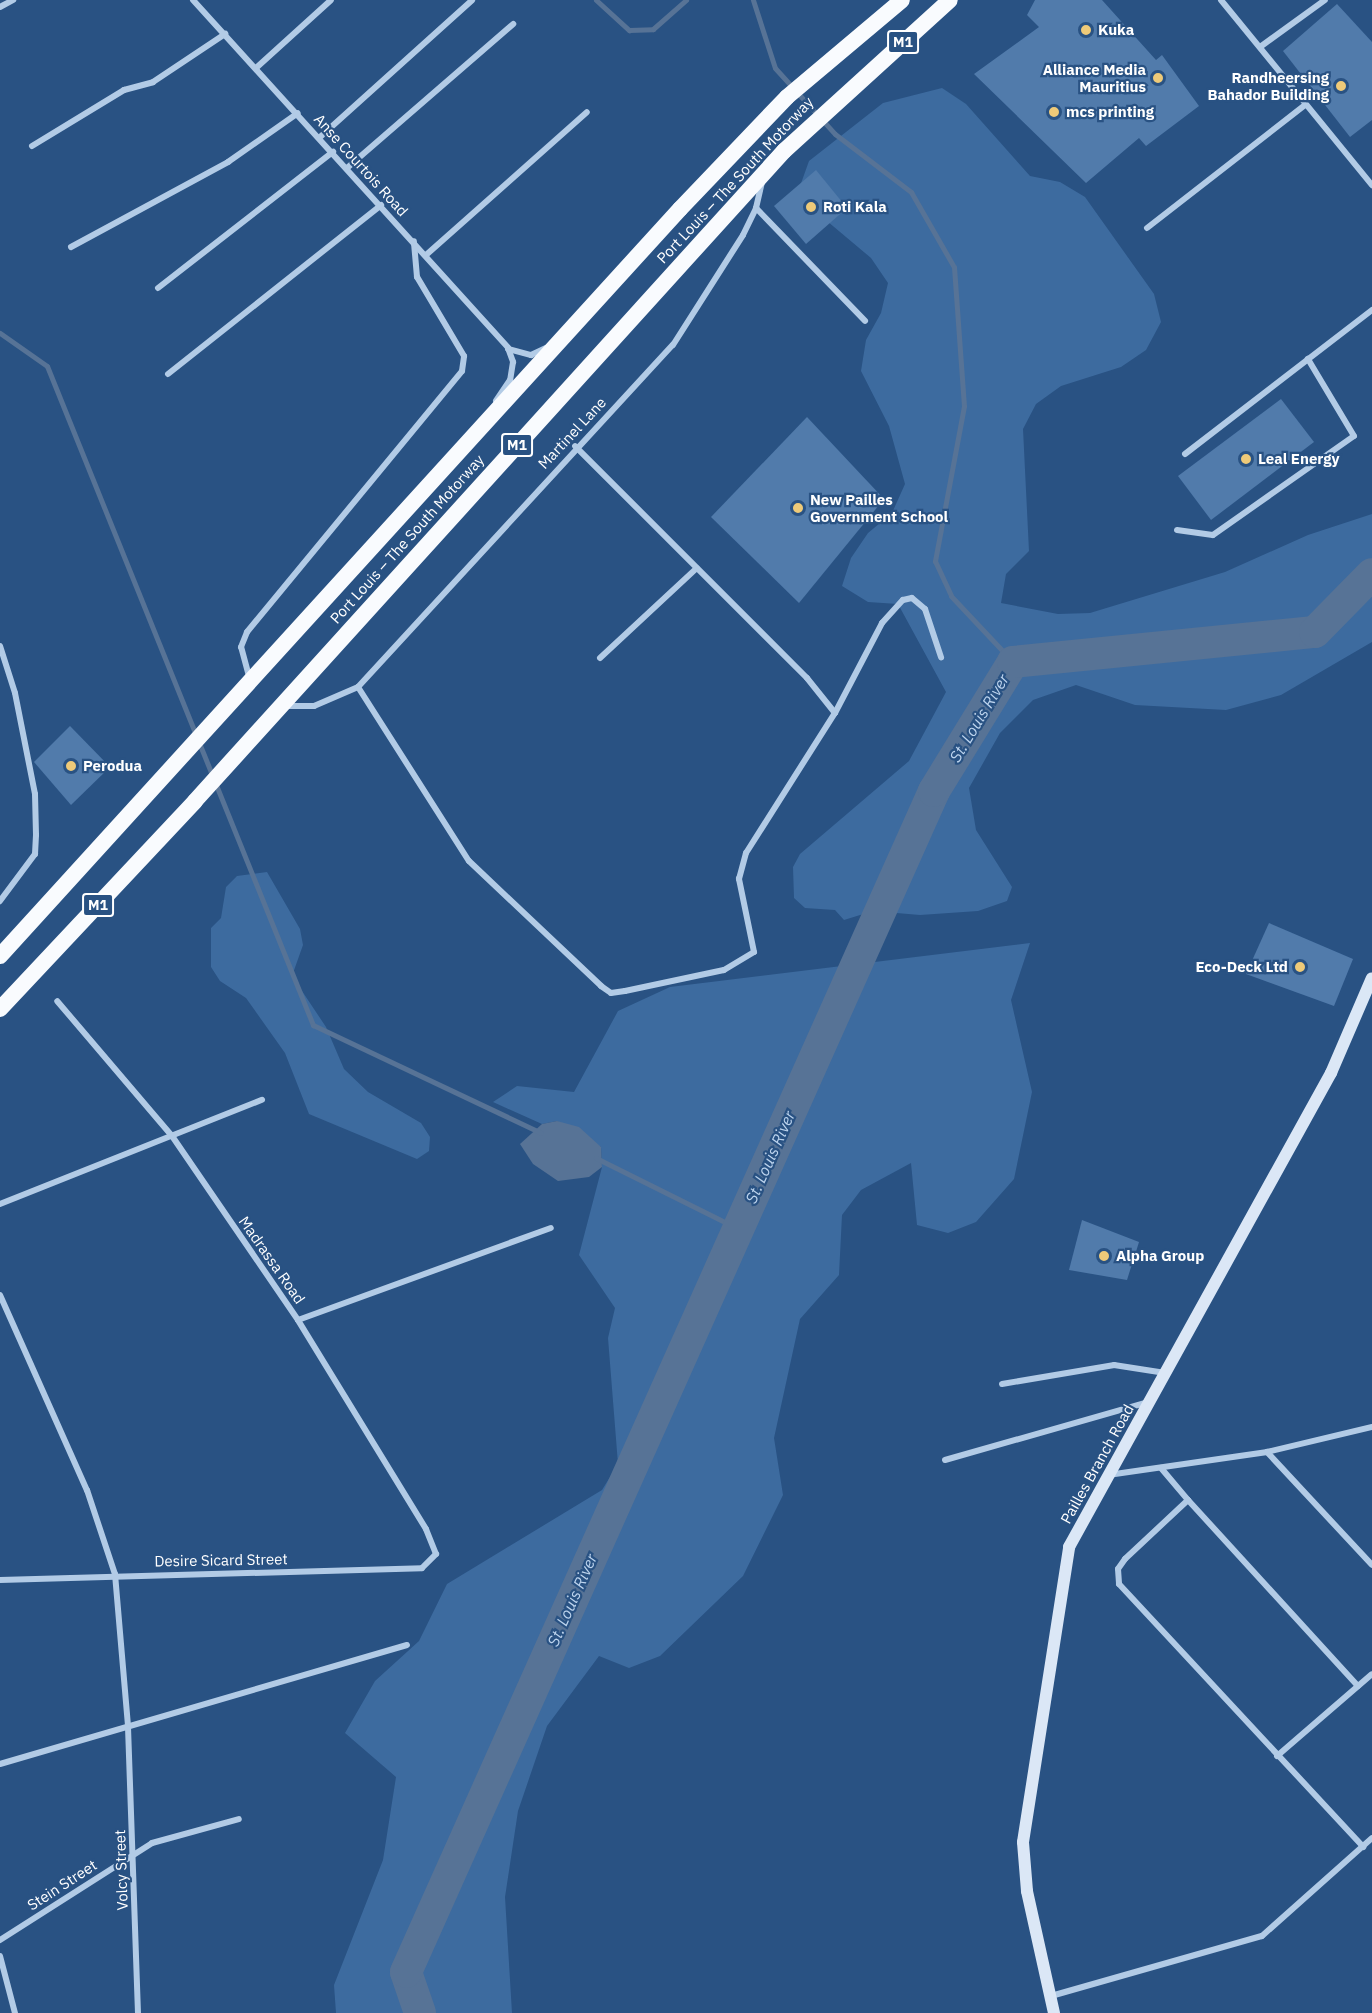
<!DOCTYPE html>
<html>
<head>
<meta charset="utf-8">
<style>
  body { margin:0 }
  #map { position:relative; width:1372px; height:2013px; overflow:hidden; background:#295283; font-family:"IBM Plex Sans",sans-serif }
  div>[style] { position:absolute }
  .green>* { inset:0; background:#3d6b9f }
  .water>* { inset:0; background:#577396 }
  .stream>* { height:5px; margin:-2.5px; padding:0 2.5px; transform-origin:2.5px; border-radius:2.5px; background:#577396 }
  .river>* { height:32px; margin:-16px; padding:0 16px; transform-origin:16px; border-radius:16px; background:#577396 }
  .building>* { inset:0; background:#517bab }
  .minor>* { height:6px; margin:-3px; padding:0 3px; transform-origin:3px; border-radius:3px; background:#b2cbe6 }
  .secondary>* { height:12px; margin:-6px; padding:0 6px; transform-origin:6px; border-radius:6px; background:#dbe7f6 }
  .trunk>* { height:16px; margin:-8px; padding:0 8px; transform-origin:8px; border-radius:8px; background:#f9fbfe }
  .dots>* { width:16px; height:16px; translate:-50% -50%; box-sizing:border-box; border:3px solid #295283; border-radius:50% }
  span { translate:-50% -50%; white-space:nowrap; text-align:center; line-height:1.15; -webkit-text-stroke:4.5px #295283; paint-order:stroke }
  .shield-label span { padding:2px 4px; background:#295283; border:2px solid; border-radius:4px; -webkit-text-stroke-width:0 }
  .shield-label { font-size:14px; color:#fff; font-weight:700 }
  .poi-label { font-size:15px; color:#fff; font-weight:700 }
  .left { translate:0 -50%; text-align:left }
  .right { translate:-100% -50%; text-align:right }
  .street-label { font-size:15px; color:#fff }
  .water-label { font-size:16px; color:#bdd4ee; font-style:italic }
</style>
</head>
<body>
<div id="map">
  <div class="green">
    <div style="clip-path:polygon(942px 88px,966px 104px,1030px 176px,1060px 182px,1085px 197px,1154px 294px,1161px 322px,1146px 350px,1121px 367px,1061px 386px,1036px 404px,1023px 429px,1029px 551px,1006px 574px,1001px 603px,1058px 614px,1090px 613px,1225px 572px,1308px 535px,1372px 514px,1372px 642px,1281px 695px,1226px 710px,1135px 705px,1076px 685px,1033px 700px,1000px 733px,969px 788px,976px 830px,1012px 887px,1007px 901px,978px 911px,920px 915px,873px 911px,844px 920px,835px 910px,805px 908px,794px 898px,793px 867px,800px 854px,909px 761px,946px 692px,898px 604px,868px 602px,842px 586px,851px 558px,868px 533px,892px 513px,905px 484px,889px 426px,861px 371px,866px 340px,881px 313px,888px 283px,871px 258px,821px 216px,799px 189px,809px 161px,883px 103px)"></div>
    <div style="clip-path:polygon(267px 872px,300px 929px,303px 945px,292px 976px,326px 1027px,344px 1069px,368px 1092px,421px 1123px,430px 1137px,429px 1151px,417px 1159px,309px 1114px,285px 1053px,246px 998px,220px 981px,211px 967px,211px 928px,221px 918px,226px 887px,237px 876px)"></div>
    <div style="clip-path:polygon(1030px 943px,1011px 1000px,1032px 1092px,1014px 1179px,976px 1222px,948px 1233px,917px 1225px,911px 1163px,861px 1190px,842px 1215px,839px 1275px,800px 1319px,774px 1438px,783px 1495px,743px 1576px,660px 1656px,629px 1668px,599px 1656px,547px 1726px,518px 1811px,505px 1897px,512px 2013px,336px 2013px,334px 1985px,383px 1860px,396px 1777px,345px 1733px,375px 1681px,419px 1641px,447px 1584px,602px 1490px,618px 1464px,608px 1338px,615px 1308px,579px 1255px,602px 1167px,601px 1147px,557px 1121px,542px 1124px,493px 1102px,517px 1086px,574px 1092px,618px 1011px,670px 987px)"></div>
  </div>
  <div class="water">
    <div style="clip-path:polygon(557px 1121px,579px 1127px,601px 1147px,602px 1167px,589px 1177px,558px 1181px,533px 1164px,520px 1144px,542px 1124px)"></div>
  </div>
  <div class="stream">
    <div style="left:596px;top:0;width:45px;rotate:42.3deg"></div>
    <div style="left:629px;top:30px;width:24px;rotate:-2deg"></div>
    <div style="left:653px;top:29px;width:44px;rotate:-41.3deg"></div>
    <div style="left:753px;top:0;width:71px;rotate:72.1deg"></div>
    <div style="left:775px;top:68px;width:89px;rotate:47.7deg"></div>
    <div style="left:835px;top:134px;width:96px;rotate:37.3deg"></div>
    <div style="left:911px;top:192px;width:86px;rotate:60.2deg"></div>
    <div style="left:954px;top:267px;width:139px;rotate:85.9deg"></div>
    <div style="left:964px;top:406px;width:158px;rotate:100.6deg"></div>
    <div style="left:935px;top:561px;width:38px;rotate:65deg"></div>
    <div style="left:951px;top:596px;width:91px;rotate:46.8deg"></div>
    <div style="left:0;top:333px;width:57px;rotate:35.1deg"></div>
    <div style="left:47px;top:366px;width:711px;rotate:68.02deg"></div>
    <div style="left:313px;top:1025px;width:252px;rotate:25.3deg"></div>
    <div style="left:596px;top:1158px;width:160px;rotate:26.4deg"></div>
  </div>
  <div class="river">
    <div style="left:420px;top:2013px;width:43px;rotate:-108.9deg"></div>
    <div style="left:406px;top:1972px;width:1294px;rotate:-65.91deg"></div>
    <div style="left:934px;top:791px;width:151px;rotate:-58.5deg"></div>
    <div style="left:1013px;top:662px;width:303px;rotate:-5.7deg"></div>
    <div style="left:1315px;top:632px;width:81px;rotate:-45.5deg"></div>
  </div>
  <div class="building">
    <div style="clip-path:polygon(1035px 0,1102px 0,1156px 60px,1162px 55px,1199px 106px,1146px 146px,1139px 138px,1086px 183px,974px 74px,1039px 27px,1027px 15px)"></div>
    <div style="clip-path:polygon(1337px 4px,1372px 42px,1372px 120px,1350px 137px,1283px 51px)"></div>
    <div style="clip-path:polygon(816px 170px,847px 208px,806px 244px,774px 206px)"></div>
    <div style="clip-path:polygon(1281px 399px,1314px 442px,1211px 520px,1178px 476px)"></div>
    <div style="clip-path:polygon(807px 417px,884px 499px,799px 603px,711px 517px)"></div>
    <div style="clip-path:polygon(70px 726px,110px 767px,71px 805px,34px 762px)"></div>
    <div style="clip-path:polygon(1269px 923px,1353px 959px,1334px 1006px,1246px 974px)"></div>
    <div style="clip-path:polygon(1082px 1220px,1139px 1242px,1127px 1280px,1069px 1270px)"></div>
  </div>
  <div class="minor">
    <div style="left:193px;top:0;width:469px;rotate:47.8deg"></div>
    <div style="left:508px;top:348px;width:15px;rotate:70deg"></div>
    <div style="left:513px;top:362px;width:18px;rotate:99deg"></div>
    <div style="left:510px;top:380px;width:25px;rotate:124deg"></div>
    <div style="left:1221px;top:0;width:239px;rotate:50.8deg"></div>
    <div style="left:0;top:7px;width:15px;rotate:-28deg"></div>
    <div style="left:1260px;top:47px;width:80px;rotate:-35.9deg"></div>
    <div style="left:256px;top:68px;width:101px;rotate:-42.2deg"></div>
    <div style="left:319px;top:138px;width:206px;rotate:-42deg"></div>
    <div style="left:32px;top:146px;width:108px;rotate:-31.3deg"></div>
    <div style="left:124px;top:90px;width:30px;rotate:-15deg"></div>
    <div style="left:153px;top:82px;width:87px;rotate:-33.7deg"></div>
    <div style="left:347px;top:168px;width:220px;rotate:-40.9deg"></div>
    <div style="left:756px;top:208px;width:157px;rotate:46deg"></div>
    <div style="left:1147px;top:228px;width:200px;rotate:-37.9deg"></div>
    <div style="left:71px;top:247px;width:179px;rotate:-28.4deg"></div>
    <div style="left:228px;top:162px;width:85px;rotate:-35deg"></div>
    <div style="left:426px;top:255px;width:215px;rotate:-41.6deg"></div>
    <div style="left:158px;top:288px;width:222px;rotate:-37.9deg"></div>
    <div style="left:508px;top:349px;width:24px;rotate:15deg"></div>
    <div style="left:531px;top:355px;width:17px;rotate:-25deg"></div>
    <div style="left:168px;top:374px;width:272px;rotate:-38.4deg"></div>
    <div style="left:1185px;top:454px;width:236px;rotate:-37.6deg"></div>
    <div style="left:1177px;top:530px;width:36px;rotate:8deg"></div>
    <div style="left:1213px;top:535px;width:172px;rotate:-35.1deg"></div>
    <div style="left:1354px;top:436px;width:90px;rotate:-120.9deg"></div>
    <div style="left:0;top:646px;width:49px;rotate:72.3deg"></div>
    <div style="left:15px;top:693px;width:103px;rotate:78.8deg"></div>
    <div style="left:35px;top:794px;width:41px;rotate:88.6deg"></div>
    <div style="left:36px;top:835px;width:19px;rotate:93deg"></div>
    <div style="left:35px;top:854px;width:59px;rotate:126.7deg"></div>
    <div style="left:600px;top:658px;width:132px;rotate:-42.9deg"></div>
    <div style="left:250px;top:680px;width:34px;rotate:-105deg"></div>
    <div style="left:241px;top:647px;width:16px;rotate:-68deg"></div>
    <div style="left:247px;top:632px;width:338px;rotate:-50.5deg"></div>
    <div style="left:462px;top:371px;width:15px;rotate:-82deg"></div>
    <div style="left:464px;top:356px;width:92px;rotate:-120.7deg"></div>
    <div style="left:417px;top:277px;width:36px;rotate:-95deg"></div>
    <div style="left:358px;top:687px;width:206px;rotate:57.5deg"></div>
    <div style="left:469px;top:861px;width:182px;rotate:43.4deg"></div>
    <div style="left:601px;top:986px;width:12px;rotate:35deg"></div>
    <div style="left:611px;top:993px;width:14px;rotate:-8deg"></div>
    <div style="left:625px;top:991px;width:101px;rotate:-12deg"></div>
    <div style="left:724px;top:970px;width:35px;rotate:-31deg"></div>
    <div style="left:754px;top:952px;width:75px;rotate:-101.6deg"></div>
    <div style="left:739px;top:879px;width:27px;rotate:-75deg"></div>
    <div style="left:746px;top:853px;width:166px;rotate:-57.6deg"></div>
    <div style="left:835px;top:713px;width:45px;rotate:-128.7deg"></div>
    <div style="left:807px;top:678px;width:328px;rotate:-135deg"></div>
    <div style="left:284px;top:706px;width:30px"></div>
    <div style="left:314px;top:706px;width:48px;rotate:-23.4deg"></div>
    <div style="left:358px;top:687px;width:465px;rotate:-47.4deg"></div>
    <div style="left:673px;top:345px;width:130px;rotate:-57.5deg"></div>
    <div style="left:743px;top:235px;width:30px;rotate:-64deg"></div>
    <div style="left:756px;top:208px;width:28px;rotate:-77deg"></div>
    <div style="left:835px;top:713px;width:102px;rotate:-62.4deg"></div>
    <div style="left:882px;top:623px;width:31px;rotate:-48deg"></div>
    <div style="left:903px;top:600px;width:9px;rotate:-13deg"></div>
    <div style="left:912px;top:598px;width:17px;rotate:40deg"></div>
    <div style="left:925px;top:609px;width:51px;rotate:71.6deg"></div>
    <div style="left:0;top:1204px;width:282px;rotate:-21.7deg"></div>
    <div style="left:0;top:1295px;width:214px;rotate:66deg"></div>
    <div style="left:87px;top:1490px;width:89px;rotate:71.6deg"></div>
    <div style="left:115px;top:1574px;width:154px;rotate:85.1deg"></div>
    <div style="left:128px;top:1727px;width:286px;rotate:88deg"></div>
    <div style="left:298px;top:1320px;width:269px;rotate:-20deg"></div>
    <div style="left:1002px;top:1384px;width:114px;rotate:-9.6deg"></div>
    <div style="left:1114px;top:1365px;width:52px;rotate:8.9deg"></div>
    <div style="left:1267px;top:1452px;width:154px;rotate:47.1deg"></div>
    <div style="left:945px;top:1460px;width:211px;rotate:-15.9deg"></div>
    <div style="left:1161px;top:1468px;width:42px;rotate:49.8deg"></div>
    <div style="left:1188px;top:1500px;width:86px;rotate:136.9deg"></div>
    <div style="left:1125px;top:1559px;width:12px;rotate:125deg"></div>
    <div style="left:1118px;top:1569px;width:15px;rotate:86deg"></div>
    <div style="left:1119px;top:1584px;width:359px;rotate:47.1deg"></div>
    <div style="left:1108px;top:1475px;width:161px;rotate:-8.2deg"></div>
    <div style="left:1267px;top:1452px;width:108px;rotate:-13.4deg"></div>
    <div style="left:1188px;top:1500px;width:252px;rotate:47.6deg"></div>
    <div style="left:0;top:1580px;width:422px;rotate:-1.6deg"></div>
    <div style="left:422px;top:1568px;width:20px;rotate:-45deg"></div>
    <div style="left:436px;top:1554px;width:27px;rotate:-112deg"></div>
    <div style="left:426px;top:1529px;width:245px;rotate:-121.5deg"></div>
    <div style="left:298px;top:1320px;width:223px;rotate:-124.4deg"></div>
    <div style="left:172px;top:1136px;width:177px;rotate:-130.4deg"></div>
    <div style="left:1277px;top:1756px;width:125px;rotate:-40.8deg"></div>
    <div style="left:0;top:1764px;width:424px;rotate:-16.3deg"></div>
    <div style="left:0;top:1940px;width:180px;rotate:-32.5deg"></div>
    <div style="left:152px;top:1843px;width:90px;rotate:-15.4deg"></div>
    <div style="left:0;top:1956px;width:59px;rotate:75.3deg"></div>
    <div style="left:1051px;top:1996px;width:219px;rotate:-15.9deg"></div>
    <div style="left:1262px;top:1936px;width:147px;rotate:-41.7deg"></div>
  </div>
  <div class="secondary">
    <div style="left:1054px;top:2013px;width:125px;rotate:-102.5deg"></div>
    <div style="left:1027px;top:1891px;width:49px;rotate:-94.7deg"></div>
    <div style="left:1023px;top:1842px;width:299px;rotate:-81.1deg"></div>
    <div style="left:1069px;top:1547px;width:542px;rotate:-61.07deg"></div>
    <div style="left:1331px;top:1073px;width:103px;rotate:-66.7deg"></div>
  </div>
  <div class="trunk">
    <div style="left:0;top:956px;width:1010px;rotate:-47.69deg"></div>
    <div style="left:680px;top:209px;width:155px;rotate:-46.3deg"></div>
    <div style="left:787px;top:97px;width:150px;rotate:-40.1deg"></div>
    <div style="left:0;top:1009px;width:285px;rotate:-46.8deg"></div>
    <div style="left:195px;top:801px;width:877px;rotate:-47.82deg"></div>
    <div style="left:784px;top:151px;width:224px;rotate:-42.3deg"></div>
  </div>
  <div class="dots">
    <div style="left:1086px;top:30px;background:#eeca79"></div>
    <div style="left:1158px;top:78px;background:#eeca79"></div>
    <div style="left:1341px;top:86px;background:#eeca79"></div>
    <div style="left:1054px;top:112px;background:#eeca79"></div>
    <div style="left:811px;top:207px;background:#eeca79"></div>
    <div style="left:1246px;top:459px;background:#eeca79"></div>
    <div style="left:798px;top:508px;background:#eeca79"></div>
    <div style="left:71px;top:766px;background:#eeca79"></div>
    <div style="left:1300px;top:967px;background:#eeca79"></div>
    <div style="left:1104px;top:1256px;background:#eeca79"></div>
  </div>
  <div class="shield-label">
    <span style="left:903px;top:42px">M1</span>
    <span style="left:517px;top:445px">M1</span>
    <span style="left:98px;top:905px">M1</span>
  </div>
  <div class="poi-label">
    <span class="left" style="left:1098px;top:30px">Kuka</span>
    <span class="right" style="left:1146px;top:78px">Alliance Media<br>Mauritius</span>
    <span class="right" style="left:1329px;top:86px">Randheersing<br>Bahador Building</span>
    <span class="left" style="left:1066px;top:112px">mcs printing</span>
    <span class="left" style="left:823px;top:207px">Roti Kala</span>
    <span class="left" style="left:1258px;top:459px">Leal Energy</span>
    <span class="left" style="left:810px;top:508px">New Pailles<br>Government School</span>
    <span class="left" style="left:83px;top:766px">Perodua</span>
    <span class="right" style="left:1288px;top:967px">Eco-Deck Ltd</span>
    <span class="left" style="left:1116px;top:1256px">Alpha Group</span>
  </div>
  <div class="street-label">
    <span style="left:361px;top:165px;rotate:48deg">Anse Courtois Road</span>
    <span style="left:735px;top:180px;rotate:-47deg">Port Louis – The South Motorway</span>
    <span style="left:572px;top:433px;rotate:-47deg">Martinel Lane</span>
    <span style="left:407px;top:539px;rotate:-48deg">Port Louis – The South Motorway</span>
    <span style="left:272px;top:1260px;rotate:55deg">Madrassa Road</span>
    <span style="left:1097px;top:1464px;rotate:-61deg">Pailles Branch Road</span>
    <span style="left:221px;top:1560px;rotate:-1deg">Desire Sicard Street</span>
    <span style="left:121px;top:1870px;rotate:-92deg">Volcy Street</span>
    <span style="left:62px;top:1885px;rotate:-33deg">Stein Street</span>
  </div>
  <div class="water-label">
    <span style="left:979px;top:718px;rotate:-59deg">St. Louis River</span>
    <span style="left:770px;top:1157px;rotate:-66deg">St. Louis River</span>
    <span style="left:572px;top:1600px;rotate:-66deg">St. Louis River</span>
  </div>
</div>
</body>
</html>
